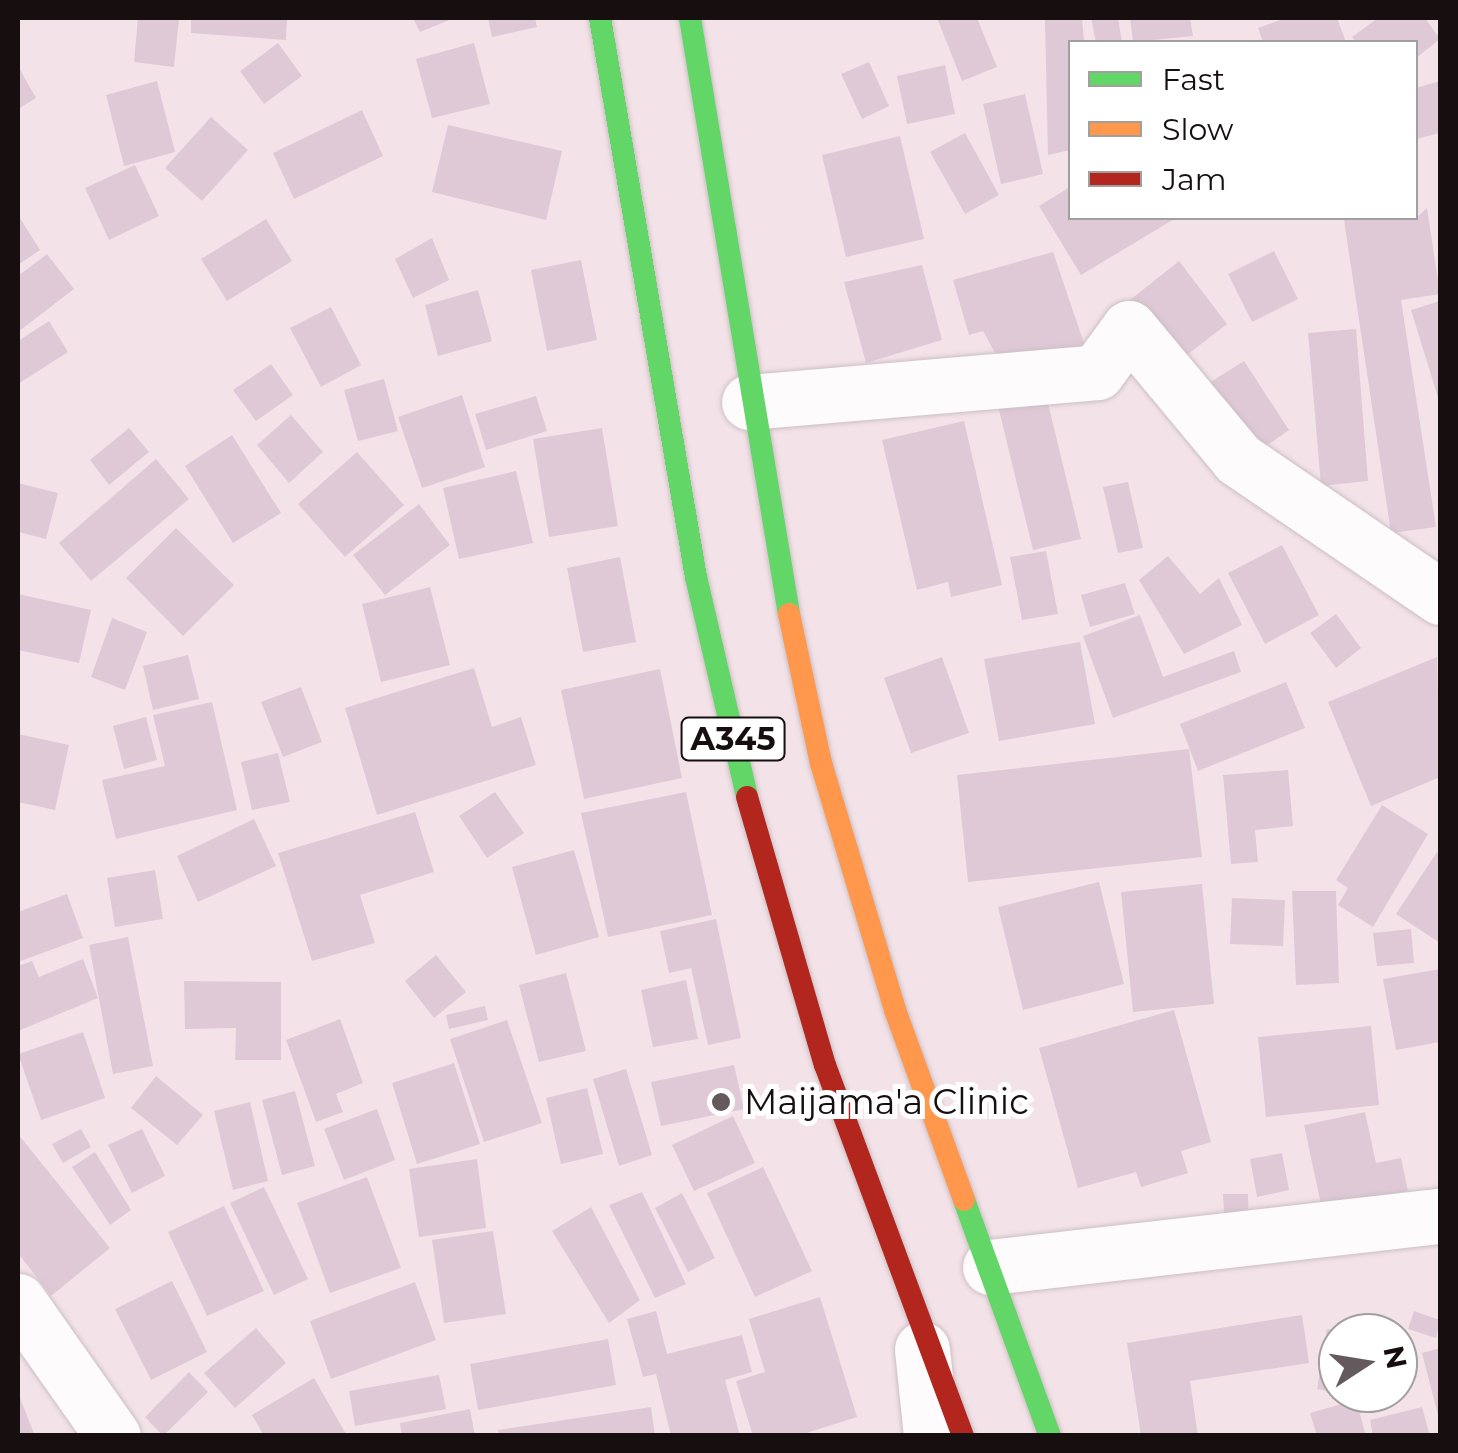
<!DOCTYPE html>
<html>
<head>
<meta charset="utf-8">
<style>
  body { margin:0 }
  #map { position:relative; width:1458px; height:1453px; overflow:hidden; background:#f3e3e8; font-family:Montserrat,sans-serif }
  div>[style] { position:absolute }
  .building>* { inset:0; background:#dfc9d7 }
  .roads { filter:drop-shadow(0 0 2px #ccbfc3) drop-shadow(0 0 2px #ccbfc3) }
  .street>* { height:55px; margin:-27.5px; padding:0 27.5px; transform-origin:27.5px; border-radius:27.5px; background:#fdfbfc }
  .fast>* { height:22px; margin:-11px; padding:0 11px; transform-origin:11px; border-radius:11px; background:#63d668 }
  .slow>* { height:22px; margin:-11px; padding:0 11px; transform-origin:11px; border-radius:11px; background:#ff974d }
  .jam>* { height:22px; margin:-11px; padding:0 11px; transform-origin:11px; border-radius:11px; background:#b3261e }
  .dots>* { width:28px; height:28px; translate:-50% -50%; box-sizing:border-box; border:5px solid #fff; border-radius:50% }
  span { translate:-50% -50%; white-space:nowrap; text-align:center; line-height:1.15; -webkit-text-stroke:10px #fff; paint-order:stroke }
  .shield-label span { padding:2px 8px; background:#fff; border:2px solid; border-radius:8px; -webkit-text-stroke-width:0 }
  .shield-label { font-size:32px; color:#170e10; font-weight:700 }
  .poi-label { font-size:35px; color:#170e10 }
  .left { translate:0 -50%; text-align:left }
  .frame { position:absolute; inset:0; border:20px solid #170e10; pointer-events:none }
  .legend { position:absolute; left:1068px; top:40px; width:350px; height:180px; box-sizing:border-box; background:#fff; border:2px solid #a29f9f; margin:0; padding:12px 18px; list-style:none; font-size:30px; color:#170e10 }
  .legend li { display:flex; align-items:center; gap:20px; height:50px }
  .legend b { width:50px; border:2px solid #a29f9f }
  .north { position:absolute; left:1318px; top:1313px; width:100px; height:100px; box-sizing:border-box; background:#fff; border:2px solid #a29f9f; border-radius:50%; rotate:78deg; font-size:28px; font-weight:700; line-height:40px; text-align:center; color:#170e10 }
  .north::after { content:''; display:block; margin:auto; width:35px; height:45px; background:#64595c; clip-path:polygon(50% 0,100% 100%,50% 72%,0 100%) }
</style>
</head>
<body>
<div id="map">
  <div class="building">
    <div style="clip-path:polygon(138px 18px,179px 18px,174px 67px,134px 62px)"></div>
    <div style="clip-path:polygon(191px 18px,287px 18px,286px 40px,191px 33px)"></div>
    <div style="clip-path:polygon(413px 18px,454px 18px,420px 32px)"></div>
    <div style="clip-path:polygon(488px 18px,535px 18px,537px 27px,492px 37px)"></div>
    <div style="clip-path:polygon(937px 18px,977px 18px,997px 67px,962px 81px)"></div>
    <div style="clip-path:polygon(1082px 18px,1084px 42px,1070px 42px,1070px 150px,1048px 155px,1045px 20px)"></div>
    <div style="clip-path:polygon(1091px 18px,1118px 18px,1122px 42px,1096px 42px)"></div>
    <div style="clip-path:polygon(1130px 18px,1190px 18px,1193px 36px,1133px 42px)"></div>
    <div style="clip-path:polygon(1286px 18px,1337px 18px,1346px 42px,1263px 42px,1258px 28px)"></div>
    <div style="clip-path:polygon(1378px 18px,1425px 18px,1440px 39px,1416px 58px,1416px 42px,1356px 42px,1352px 37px)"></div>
    <div style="clip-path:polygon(278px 43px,302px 76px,264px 104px,240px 71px)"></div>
    <div style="clip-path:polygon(474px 43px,490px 104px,432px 118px,416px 59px)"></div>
    <div style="clip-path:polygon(869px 62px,889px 106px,862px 119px,841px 74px)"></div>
    <div style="clip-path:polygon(945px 65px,955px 114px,907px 124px,897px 76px)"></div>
    <div style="clip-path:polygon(18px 66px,36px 98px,18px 109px)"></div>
    <div style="clip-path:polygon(157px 81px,175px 152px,124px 166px,106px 95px)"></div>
    <div style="clip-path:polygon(1440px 81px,1440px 133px,1416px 139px,1416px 88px)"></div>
    <div style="clip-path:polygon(1025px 94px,1043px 174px,1001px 184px,983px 104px)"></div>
    <div style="clip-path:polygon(362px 110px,383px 156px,294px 199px,273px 153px)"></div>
    <div style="clip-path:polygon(211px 117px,248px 150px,202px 201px,165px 168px)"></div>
    <div style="clip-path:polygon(448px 125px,562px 151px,546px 220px,432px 192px)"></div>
    <div style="clip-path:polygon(965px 133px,999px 195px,965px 214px,930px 152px)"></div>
    <div style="clip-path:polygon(900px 136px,924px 239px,846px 257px,822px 155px)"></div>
    <div style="clip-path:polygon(135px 165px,159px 216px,109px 240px,85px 188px)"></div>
    <div style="clip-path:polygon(1070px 187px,1070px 218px,1176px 218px,1081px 275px,1039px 206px)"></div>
    <div style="clip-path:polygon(1427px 208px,1440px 294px,1401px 300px,1436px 527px,1391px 533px,1344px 220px,1416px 218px)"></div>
    <div style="clip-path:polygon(18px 215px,40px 250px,18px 265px)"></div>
    <div style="clip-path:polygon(266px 219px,292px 261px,227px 301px,201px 259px)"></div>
    <div style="clip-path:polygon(432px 238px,449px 280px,413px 298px,395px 259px)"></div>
    <div style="clip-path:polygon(1274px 251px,1298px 299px,1252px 322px,1228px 274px)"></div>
    <div style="clip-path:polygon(1053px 252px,1086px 349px,1005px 371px,983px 331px,969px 335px,953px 280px)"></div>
    <div style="clip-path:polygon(47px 254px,74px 289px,18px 332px,18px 276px)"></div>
    <div style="clip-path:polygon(581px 260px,597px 340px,547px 351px,531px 270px)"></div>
    <div style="clip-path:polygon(1179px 261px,1227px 324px,1178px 362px,1130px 300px)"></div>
    <div style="clip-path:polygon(922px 265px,942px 340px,866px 363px,844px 282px)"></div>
    <div style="clip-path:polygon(478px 290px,492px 341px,438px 356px,425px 305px)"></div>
    <div style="clip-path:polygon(1440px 301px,1440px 404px,1411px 310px)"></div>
    <div style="clip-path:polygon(331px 307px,361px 365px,321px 387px,290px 328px)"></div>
    <div style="clip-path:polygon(49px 321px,68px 352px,18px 384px,18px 341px)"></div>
    <div style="clip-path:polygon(1356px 329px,1368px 481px,1321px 486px,1308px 333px)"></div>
    <div style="clip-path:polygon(1244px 361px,1289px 430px,1255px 454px,1209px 383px)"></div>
    <div style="clip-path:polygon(271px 364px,293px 395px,256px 421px,233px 390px)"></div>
    <div style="clip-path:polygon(384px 379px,398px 431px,358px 441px,344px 390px)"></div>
    <div style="clip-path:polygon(462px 395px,485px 467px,422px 488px,398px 417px)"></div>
    <div style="clip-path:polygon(1046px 395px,1081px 539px,1033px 550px,998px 406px)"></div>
    <div style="clip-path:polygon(536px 396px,547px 431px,486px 450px,475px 414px)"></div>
    <div style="clip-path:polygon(291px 415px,323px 452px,289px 483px,257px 445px)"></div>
    <div style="clip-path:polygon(964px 421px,1002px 585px,951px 597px,948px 582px,917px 590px,882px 440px)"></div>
    <div style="clip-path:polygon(129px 428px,149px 452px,109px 485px,90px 460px)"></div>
    <div style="clip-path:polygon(602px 428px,618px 526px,549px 537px,533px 439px)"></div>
    <div style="clip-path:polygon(232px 435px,281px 513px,233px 543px,185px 466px)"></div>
    <div style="clip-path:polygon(357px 452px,404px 505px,345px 557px,298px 504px)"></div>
    <div style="clip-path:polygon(156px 459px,189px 499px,91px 581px,59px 543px)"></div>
    <div style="clip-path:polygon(516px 471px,533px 543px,459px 559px,443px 488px)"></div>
    <div style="clip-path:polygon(1128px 482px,1143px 548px,1118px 553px,1103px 487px)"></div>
    <div style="clip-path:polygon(18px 483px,58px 493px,46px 539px,18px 532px)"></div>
    <div style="clip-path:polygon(419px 504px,450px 545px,385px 595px,353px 555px)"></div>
    <div style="clip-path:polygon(176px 528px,234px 585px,183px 636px,126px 578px)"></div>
    <div style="clip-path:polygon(1282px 545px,1319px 615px,1265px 644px,1228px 573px)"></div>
    <div style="clip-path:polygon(1046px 551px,1058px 614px,1022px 620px,1010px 557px)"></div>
    <div style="clip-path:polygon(1168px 556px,1200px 594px,1219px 578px,1242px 625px,1184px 654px,1139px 580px)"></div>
    <div style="clip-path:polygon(620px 557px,636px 642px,583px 652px,567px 568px)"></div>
    <div style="clip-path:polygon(1125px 583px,1135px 614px,1090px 627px,1081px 595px)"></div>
    <div style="clip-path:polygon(430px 587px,450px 665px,381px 682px,362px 604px)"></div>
    <div style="clip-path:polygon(18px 594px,91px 610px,79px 663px,18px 650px)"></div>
    <div style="clip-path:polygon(1336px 614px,1361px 648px,1336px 668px,1310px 633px)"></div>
    <div style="clip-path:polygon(1140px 615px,1163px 677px,1234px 651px,1241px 672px,1113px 718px,1083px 636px)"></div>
    <div style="clip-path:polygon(112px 618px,147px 632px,125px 690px,91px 677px)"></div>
    <div style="clip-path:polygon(1080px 642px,1095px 724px,999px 741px,984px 659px)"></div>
    <div style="clip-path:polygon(188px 655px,199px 699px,153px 710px,143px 666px)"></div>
    <div style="clip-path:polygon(942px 657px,969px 733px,911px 753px,884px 678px)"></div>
    <div style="clip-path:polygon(1437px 657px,1440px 777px,1371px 806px,1328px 702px)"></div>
    <div style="clip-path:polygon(474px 668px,492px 727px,521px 717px,536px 765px,377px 815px,345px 708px)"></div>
    <div style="clip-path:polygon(660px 669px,682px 778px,584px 799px,561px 690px)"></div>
    <div style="clip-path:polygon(1286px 682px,1305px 728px,1198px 771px,1180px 724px)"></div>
    <div style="clip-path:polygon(301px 687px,322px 742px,283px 757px,261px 702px)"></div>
    <div style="clip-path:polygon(212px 702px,237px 810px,116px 839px,102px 780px,165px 766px,153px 715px)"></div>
    <div style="clip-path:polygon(146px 717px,157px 760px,124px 769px,113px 726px)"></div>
    <div style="clip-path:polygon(18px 734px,69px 745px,55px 810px,18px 802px)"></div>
    <div style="clip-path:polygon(1189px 749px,1202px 857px,968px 882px,957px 775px)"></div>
    <div style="clip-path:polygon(278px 753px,290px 802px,252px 810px,241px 762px)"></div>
    <div style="clip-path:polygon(1288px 770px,1293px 826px,1255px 830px,1258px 862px,1231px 864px,1223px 775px)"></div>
    <div style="clip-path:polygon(495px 792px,524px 833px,487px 858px,459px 816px)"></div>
    <div style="clip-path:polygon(686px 792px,712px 915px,608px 937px,581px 813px)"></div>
    <div style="clip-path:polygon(1382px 805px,1428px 834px,1373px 927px,1338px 905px,1348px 888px,1336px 880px)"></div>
    <div style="clip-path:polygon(415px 812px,434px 872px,360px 895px,375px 943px,312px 961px,278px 853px)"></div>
    <div style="clip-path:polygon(254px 819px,276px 866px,198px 902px,177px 856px)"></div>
    <div style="clip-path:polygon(574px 850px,599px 937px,536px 955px,512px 867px)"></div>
    <div style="clip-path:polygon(1437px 852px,1440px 855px,1440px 943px,1396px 914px)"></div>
    <div style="clip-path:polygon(155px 870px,163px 919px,115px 927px,107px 878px)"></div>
    <div style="clip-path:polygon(1099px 882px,1124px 984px,1023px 1010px,998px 907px)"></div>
    <div style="clip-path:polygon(1202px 884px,1214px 1004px,1133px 1012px,1121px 892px)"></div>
    <div style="clip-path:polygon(1292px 891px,1336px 891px,1339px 983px,1296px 985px)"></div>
    <div style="clip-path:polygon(67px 894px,83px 938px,18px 962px,18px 912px)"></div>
    <div style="clip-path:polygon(1232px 898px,1285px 900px,1283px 946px,1230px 944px)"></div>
    <div style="clip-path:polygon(716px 919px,741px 1038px,708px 1045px,691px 968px,669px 973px,660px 931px)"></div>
    <div style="clip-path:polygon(1411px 929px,1414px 963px,1377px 966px,1373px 933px)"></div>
    <div style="clip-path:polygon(128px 937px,153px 1066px,113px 1074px,89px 945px)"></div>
    <div style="clip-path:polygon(436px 955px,466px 992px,434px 1018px,405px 981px)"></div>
    <div style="clip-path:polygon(83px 959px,98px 998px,18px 1031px,18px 966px,32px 961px,39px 977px)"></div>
    <div style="clip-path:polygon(1440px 969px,1440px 1042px,1396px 1050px,1383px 979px)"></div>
    <div style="clip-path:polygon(566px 973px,586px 1051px,539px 1062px,519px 985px)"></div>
    <div style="clip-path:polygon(686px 980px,698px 1039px,653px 1047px,641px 990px)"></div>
    <div style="clip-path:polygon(184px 981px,281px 982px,281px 1060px,235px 1060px,236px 1028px,185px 1029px)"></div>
    <div style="clip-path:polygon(485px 1006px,488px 1020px,449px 1029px,446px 1015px)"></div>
    <div style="clip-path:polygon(1174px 1010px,1211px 1142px,1181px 1151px,1188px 1173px,1141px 1187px,1136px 1172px,1078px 1188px,1039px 1048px)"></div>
    <div style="clip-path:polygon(340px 1019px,363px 1083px,336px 1094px,343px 1112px,316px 1122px,286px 1040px)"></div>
    <div style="clip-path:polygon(507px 1020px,542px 1123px,484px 1142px,450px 1039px)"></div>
    <div style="clip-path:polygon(1371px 1026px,1379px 1105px,1266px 1117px,1258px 1037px)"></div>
    <div style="clip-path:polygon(83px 1032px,105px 1098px,41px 1120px,18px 1054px)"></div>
    <div style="clip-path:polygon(454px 1063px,480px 1144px,417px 1164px,392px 1083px)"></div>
    <div style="clip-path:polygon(734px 1065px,744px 1109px,661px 1126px,651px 1082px)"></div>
    <div style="clip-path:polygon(626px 1069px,652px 1155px,619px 1166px,593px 1079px)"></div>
    <div style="clip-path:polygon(156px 1076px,203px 1115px,177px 1145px,131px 1108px)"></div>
    <div style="clip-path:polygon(587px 1088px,603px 1154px,561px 1164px,546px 1098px)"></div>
    <div style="clip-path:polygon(295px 1091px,315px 1166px,282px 1175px,262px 1100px)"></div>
    <div style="clip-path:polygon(250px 1102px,268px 1181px,233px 1190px,214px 1111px)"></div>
    <div style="clip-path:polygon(377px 1109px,395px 1160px,344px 1180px,324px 1129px)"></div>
    <div style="clip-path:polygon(1365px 1112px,1376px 1163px,1401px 1158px,1408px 1191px,1322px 1209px,1304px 1125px)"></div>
    <div style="clip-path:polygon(733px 1116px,755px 1163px,694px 1191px,672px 1145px)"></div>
    <div style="clip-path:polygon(81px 1129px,91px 1147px,63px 1163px,52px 1144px)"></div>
    <div style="clip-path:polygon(142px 1129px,165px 1176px,132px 1193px,108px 1145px)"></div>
    <div style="clip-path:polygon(18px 1134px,110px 1248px,51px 1296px,18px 1253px)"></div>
    <div style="clip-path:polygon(95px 1152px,131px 1210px,110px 1225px,72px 1167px)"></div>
    <div style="clip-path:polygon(1282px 1153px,1289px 1190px,1257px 1197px,1250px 1159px)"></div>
    <div style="clip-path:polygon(477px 1159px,486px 1228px,419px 1237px,409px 1169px)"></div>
    <div style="clip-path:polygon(763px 1167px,812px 1271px,755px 1297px,707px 1193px)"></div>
    <div style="clip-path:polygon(367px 1177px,401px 1268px,330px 1293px,297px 1203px)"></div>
    <div style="clip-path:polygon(264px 1187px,308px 1279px,274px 1295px,230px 1203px)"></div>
    <div style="clip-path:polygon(642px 1192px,686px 1284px,655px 1298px,609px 1205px)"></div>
    <div style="clip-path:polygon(682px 1193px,715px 1258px,688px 1272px,655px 1208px)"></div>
    <div style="clip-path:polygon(1223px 1194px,1248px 1194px,1249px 1230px,1225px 1231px)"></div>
    <div style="clip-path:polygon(224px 1206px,264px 1291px,207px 1316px,168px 1232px)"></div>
    <div style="clip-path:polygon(591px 1207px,640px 1300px,609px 1323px,552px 1231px)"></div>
    <div style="clip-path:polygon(493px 1231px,506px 1314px,444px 1323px,432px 1240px)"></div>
    <div style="clip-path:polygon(172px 1281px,207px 1352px,151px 1380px,115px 1309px)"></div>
    <div style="clip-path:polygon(415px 1282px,436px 1340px,331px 1379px,310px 1321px)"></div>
    <div style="clip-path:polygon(820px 1297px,857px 1417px,797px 1436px,753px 1436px,736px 1381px,765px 1372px,749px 1319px)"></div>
    <div style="clip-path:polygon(656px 1311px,667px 1354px,742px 1335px,752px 1372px,725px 1380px,740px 1436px,671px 1436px,656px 1374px,643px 1377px,627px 1319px)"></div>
    <div style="clip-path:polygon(1414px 1311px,1440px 1320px,1436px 1338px,1408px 1329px)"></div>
    <div style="clip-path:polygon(1302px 1315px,1309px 1363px,1190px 1381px,1198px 1436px,1141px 1436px,1127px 1343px)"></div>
    <div style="clip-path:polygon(256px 1328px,286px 1363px,235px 1408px,204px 1373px)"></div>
    <div style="clip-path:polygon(1327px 1329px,1338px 1331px,1338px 1393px,1317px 1389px)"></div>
    <div style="clip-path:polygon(608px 1339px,616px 1385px,478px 1410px,470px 1364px)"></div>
    <div style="clip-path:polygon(1440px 1348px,1440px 1418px,1439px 1419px,1422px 1353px)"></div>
    <div style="clip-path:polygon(189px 1372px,208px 1392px,163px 1436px,145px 1417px)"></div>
    <div style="clip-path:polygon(439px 1375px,446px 1409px,355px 1426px,349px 1391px)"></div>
    <div style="clip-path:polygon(314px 1378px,346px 1434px,264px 1436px,252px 1415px)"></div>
    <div style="clip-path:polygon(18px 1393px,35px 1436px,18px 1436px)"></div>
    <div style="clip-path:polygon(1356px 1400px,1366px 1436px,1317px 1436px,1310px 1413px)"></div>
    <div style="clip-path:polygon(651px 1407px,655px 1436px,499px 1436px,498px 1430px)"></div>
    <div style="clip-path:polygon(1422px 1407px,1430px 1436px,1373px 1436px,1370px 1420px)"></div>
    <div style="clip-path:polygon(470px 1409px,475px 1436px,402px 1436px,400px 1423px)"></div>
  </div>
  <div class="roads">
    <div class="street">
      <div style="left:749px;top:402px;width:349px;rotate:-4.9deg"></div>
      <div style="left:1097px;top:372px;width:54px;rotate:-54deg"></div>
      <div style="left:1129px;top:328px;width:170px;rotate:50.2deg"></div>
      <div style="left:1238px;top:459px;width:245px;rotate:34.3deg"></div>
      <div style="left:990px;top:1267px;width:453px;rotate:-6.5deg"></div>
      <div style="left:18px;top:1301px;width:165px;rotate:54.9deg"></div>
      <div style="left:922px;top:1349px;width:87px;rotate:84.1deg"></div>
    </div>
    <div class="fast">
      <div style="left:600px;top:18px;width:567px;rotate:80.26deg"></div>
      <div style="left:696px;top:577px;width:226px;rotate:76.9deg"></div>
      <div style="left:690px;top:18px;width:604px;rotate:80.57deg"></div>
      <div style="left:964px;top:1200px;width:251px;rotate:70deg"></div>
    </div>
    <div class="slow">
      <div style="left:789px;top:614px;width:152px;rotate:77.9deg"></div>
      <div style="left:821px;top:763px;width:258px;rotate:73.3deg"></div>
      <div style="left:895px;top:1010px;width:202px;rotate:70deg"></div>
    </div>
    <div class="jam">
      <div style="left:747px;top:797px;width:279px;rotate:73.8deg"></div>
      <div style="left:825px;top:1065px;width:396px;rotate:69.6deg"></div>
    </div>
  </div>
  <div class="dots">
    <div style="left:721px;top:1102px;background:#64595c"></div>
  </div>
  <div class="shield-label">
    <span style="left:733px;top:739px">A345</span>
  </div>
  <div class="poi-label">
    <span class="left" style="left:744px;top:1102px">Maijama'a Clinic</span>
  </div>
  <div class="frame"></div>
  <ul class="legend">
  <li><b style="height:12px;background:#63d668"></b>Fast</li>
  <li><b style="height:12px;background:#ff974d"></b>Slow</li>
  <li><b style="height:12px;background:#b3261e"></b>Jam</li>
  </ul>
  <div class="north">N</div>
</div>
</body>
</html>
